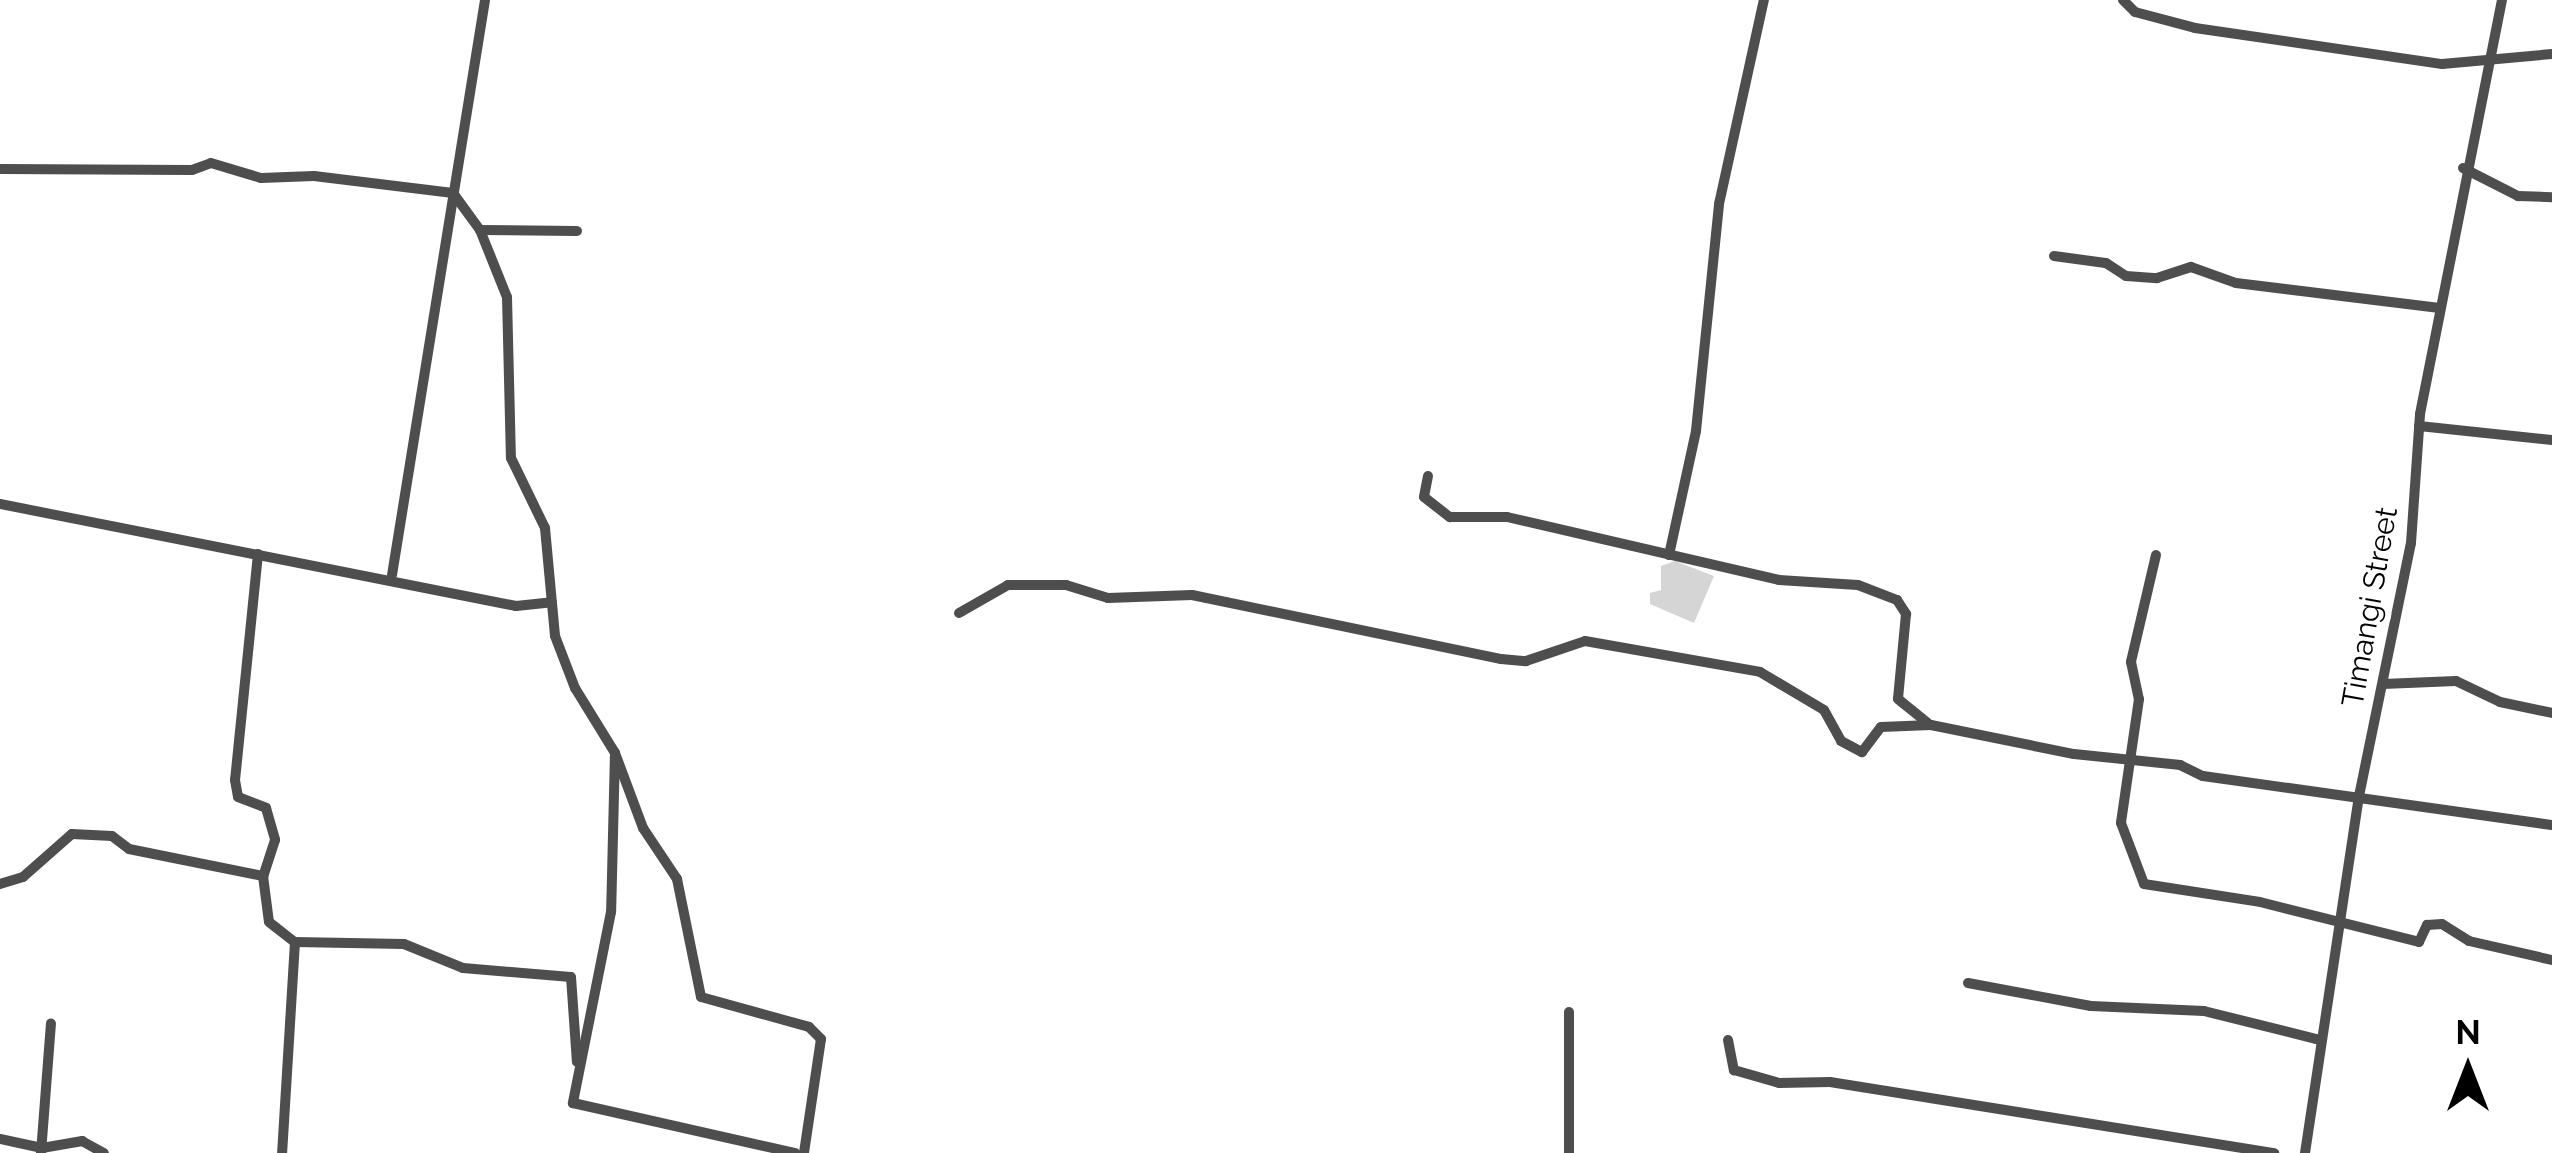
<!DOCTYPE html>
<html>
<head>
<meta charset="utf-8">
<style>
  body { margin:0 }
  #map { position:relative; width:2552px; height:1153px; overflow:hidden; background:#fff; font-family:Raleway,sans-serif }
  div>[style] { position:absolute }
  .green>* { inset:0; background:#d5d5d5 }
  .minor>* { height:10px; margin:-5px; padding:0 5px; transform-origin:5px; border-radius:5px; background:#4e4e4e }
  span { translate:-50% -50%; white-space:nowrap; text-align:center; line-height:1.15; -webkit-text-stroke:12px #fff; paint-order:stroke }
  .street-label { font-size:30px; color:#000 }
  .north { position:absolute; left:2408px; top:1009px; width:120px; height:120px; -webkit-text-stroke:9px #fff; paint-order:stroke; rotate:0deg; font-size:33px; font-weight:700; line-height:48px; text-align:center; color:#000 }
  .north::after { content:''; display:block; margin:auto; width:42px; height:54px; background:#000; clip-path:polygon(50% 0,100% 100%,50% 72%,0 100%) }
</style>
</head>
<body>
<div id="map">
  <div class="green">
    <div style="clip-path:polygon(1675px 561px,1714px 576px,1694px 623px,1650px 604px,1650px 593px,1661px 590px,1661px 566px)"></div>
  </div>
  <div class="minor">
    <div style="left:2123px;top:0;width:17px;rotate:45deg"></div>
    <div style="left:2135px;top:12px;width:62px;rotate:14.9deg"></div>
    <div style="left:2195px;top:28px;width:250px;rotate:8.3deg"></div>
    <div style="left:2442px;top:64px;width:110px;rotate:-5.2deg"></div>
    <div style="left:2463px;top:168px;width:62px;rotate:27deg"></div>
    <div style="left:2518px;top:196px;width:34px;rotate:2deg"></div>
    <div style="left:0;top:169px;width:192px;rotate:0.3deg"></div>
    <div style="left:192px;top:170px;width:20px;rotate:-20deg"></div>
    <div style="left:211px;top:163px;width:52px;rotate:16.7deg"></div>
    <div style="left:261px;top:178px;width:53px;rotate:-2.2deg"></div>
    <div style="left:314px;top:176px;width:140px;rotate:7deg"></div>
    <div style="left:453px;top:193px;width:46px;rotate:53.9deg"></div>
    <div style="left:480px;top:230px;width:72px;rotate:68.1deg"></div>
    <div style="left:507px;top:297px;width:161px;rotate:88.6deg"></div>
    <div style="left:511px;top:458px;width:78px;rotate:64.1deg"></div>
    <div style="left:545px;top:528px;width:108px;rotate:84.7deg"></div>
    <div style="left:555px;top:636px;width:56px;rotate:69deg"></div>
    <div style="left:575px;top:688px;width:76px;rotate:58.4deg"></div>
    <div style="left:615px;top:753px;width:159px;rotate:91.4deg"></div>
    <div style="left:611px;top:912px;width:195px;rotate:101.3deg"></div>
    <div style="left:573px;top:1103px;width:228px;rotate:12.7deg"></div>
    <div style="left:480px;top:230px;width:97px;rotate:0.6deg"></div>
    <div style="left:2054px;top:256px;width:52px;rotate:7.7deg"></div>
    <div style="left:2106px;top:263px;width:24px;rotate:33deg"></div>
    <div style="left:2126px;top:276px;width:31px;rotate:4deg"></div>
    <div style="left:2157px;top:278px;width:36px;rotate:-18deg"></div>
    <div style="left:2191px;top:267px;width:48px;rotate:19.6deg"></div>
    <div style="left:2236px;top:283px;width:205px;rotate:7deg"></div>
    <div style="left:2419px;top:426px;width:134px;rotate:6deg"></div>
    <div style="left:1428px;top:476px;width:21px;rotate:101deg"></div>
    <div style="left:1424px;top:497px;width:33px;rotate:38deg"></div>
    <div style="left:1450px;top:517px;width:57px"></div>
    <div style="left:1507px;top:517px;width:279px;rotate:13deg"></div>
    <div style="left:1779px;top:580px;width:79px;rotate:3.6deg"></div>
    <div style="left:1858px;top:585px;width:42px;rotate:21deg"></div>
    <div style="left:1897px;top:600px;width:17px;rotate:57deg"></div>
    <div style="left:1906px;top:614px;width:85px;rotate:95.4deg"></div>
    <div style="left:1898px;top:699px;width:38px;rotate:39deg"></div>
    <div style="left:0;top:504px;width:526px;rotate:11.18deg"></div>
    <div style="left:516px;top:606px;width:36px;rotate:-6deg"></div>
    <div style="left:258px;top:554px;width:227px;rotate:95.8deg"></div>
    <div style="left:235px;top:780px;width:17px;rotate:80deg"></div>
    <div style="left:238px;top:797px;width:30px;rotate:21deg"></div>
    <div style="left:266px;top:808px;width:33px;rotate:74deg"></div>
    <div style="left:275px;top:840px;width:38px;rotate:108deg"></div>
    <div style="left:263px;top:876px;width:46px;rotate:82.6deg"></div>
    <div style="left:269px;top:922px;width:33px;rotate:38deg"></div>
    <div style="left:295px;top:942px;width:211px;rotate:93.5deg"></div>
    <div style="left:1669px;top:555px;width:127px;rotate:-77.7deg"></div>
    <div style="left:1696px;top:431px;width:228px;rotate:-84.2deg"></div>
    <div style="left:1719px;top:204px;width:209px;rotate:-77.6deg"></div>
    <div style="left:2156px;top:555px;width:110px;rotate:103.2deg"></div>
    <div style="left:2131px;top:662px;width:38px;rotate:78deg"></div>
    <div style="left:2139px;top:699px;width:125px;rotate:98.3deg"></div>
    <div style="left:2121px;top:823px;width:65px;rotate:69.3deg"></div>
    <div style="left:2144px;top:884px;width:117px;rotate:8.8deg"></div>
    <div style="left:2260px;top:902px;width:164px;rotate:14.1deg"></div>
    <div style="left:2419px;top:942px;width:19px;rotate:-65deg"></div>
    <div style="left:2427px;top:925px;width:15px;rotate:-4deg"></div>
    <div style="left:2442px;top:924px;width:32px;rotate:32deg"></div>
    <div style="left:2469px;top:941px;width:85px;rotate:12.9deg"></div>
    <div style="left:392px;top:575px;width:582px;rotate:-80.81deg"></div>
    <div style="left:959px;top:613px;width:56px;rotate:-29.7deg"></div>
    <div style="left:1008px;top:585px;width:58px"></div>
    <div style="left:1066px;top:585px;width:44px;rotate:17.2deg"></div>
    <div style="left:1108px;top:598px;width:84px;rotate:-2deg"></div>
    <div style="left:1192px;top:595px;width:316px;rotate:11.7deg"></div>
    <div style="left:1501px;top:659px;width:25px;rotate:5deg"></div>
    <div style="left:1526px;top:661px;width:62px;rotate:-18.7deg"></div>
    <div style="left:1585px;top:641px;width:178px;rotate:10deg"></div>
    <div style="left:1760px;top:672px;width:74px;rotate:30.7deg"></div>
    <div style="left:1824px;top:710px;width:35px;rotate:61deg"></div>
    <div style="left:1841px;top:741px;width:24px;rotate:28deg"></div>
    <div style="left:1862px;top:752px;width:31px;rotate:-53deg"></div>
    <div style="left:1881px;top:727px;width:50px;rotate:-2.3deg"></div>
    <div style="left:1931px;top:725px;width:146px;rotate:11.5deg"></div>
    <div style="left:2074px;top:754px;width:107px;rotate:5.9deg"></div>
    <div style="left:2180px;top:765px;width:25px;rotate:26deg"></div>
    <div style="left:2203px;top:776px;width:352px;rotate:8deg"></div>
    <div style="left:2383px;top:684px;width:73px;rotate:-2.4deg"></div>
    <div style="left:2456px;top:681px;width:49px;rotate:25.5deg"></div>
    <div style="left:2500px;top:702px;width:53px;rotate:11.9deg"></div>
    <div style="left:615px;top:753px;width:80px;rotate:69.5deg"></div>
    <div style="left:643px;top:828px;width:61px;rotate:56.3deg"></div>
    <div style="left:677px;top:879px;width:120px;rotate:78.5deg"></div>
    <div style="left:701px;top:997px;width:112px;rotate:15.5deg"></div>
    <div style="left:809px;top:1027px;width:17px;rotate:45deg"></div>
    <div style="left:821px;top:1039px;width:115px;rotate:98.5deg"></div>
    <div style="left:0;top:884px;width:24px;rotate:-17deg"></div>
    <div style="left:23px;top:877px;width:65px;rotate:-41.3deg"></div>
    <div style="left:72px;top:834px;width:40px;rotate:2.9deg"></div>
    <div style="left:112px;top:836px;width:21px;rotate:37deg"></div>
    <div style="left:129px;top:849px;width:137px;rotate:11.4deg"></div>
    <div style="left:295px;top:942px;width:109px;rotate:1.1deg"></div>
    <div style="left:404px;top:944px;width:64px;rotate:22.1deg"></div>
    <div style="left:463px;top:968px;width:108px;rotate:4.8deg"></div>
    <div style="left:571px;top:977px;width:85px;rotate:86deg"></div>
    <div style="left:1968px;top:983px;width:125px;rotate:10.6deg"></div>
    <div style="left:2091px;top:1006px;width:113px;rotate:2.5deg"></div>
    <div style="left:2204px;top:1011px;width:120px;rotate:14deg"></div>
    <div style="left:1728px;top:1040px;width:31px;rotate:79deg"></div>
    <div style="left:1734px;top:1070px;width:47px;rotate:16.1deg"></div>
    <div style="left:1779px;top:1083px;width:51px;rotate:-1.1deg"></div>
    <div style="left:1830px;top:1082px;width:450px;rotate:9.1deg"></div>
    <div style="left:0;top:1139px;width:43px;rotate:12.1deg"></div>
    <div style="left:42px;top:1148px;width:41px;rotate:-9.9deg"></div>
    <div style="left:82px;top:1141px;width:25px;rotate:29deg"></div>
    <div style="left:41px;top:1153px;width:130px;rotate:-85.6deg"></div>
    <div style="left:1569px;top:1153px;width:141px;rotate:-90deg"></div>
    <div style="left:2305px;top:1153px;width:356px;rotate:-81.4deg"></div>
    <div style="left:2358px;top:801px;width:263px;rotate:-78.4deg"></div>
    <div style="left:2411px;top:543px;width:129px;rotate:-86deg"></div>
    <div style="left:2420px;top:414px;width:422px;rotate:-78.8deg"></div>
  </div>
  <div class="street-label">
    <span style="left:2370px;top:607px;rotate:-80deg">Timangi Street</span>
  </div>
  <div class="north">N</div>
</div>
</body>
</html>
